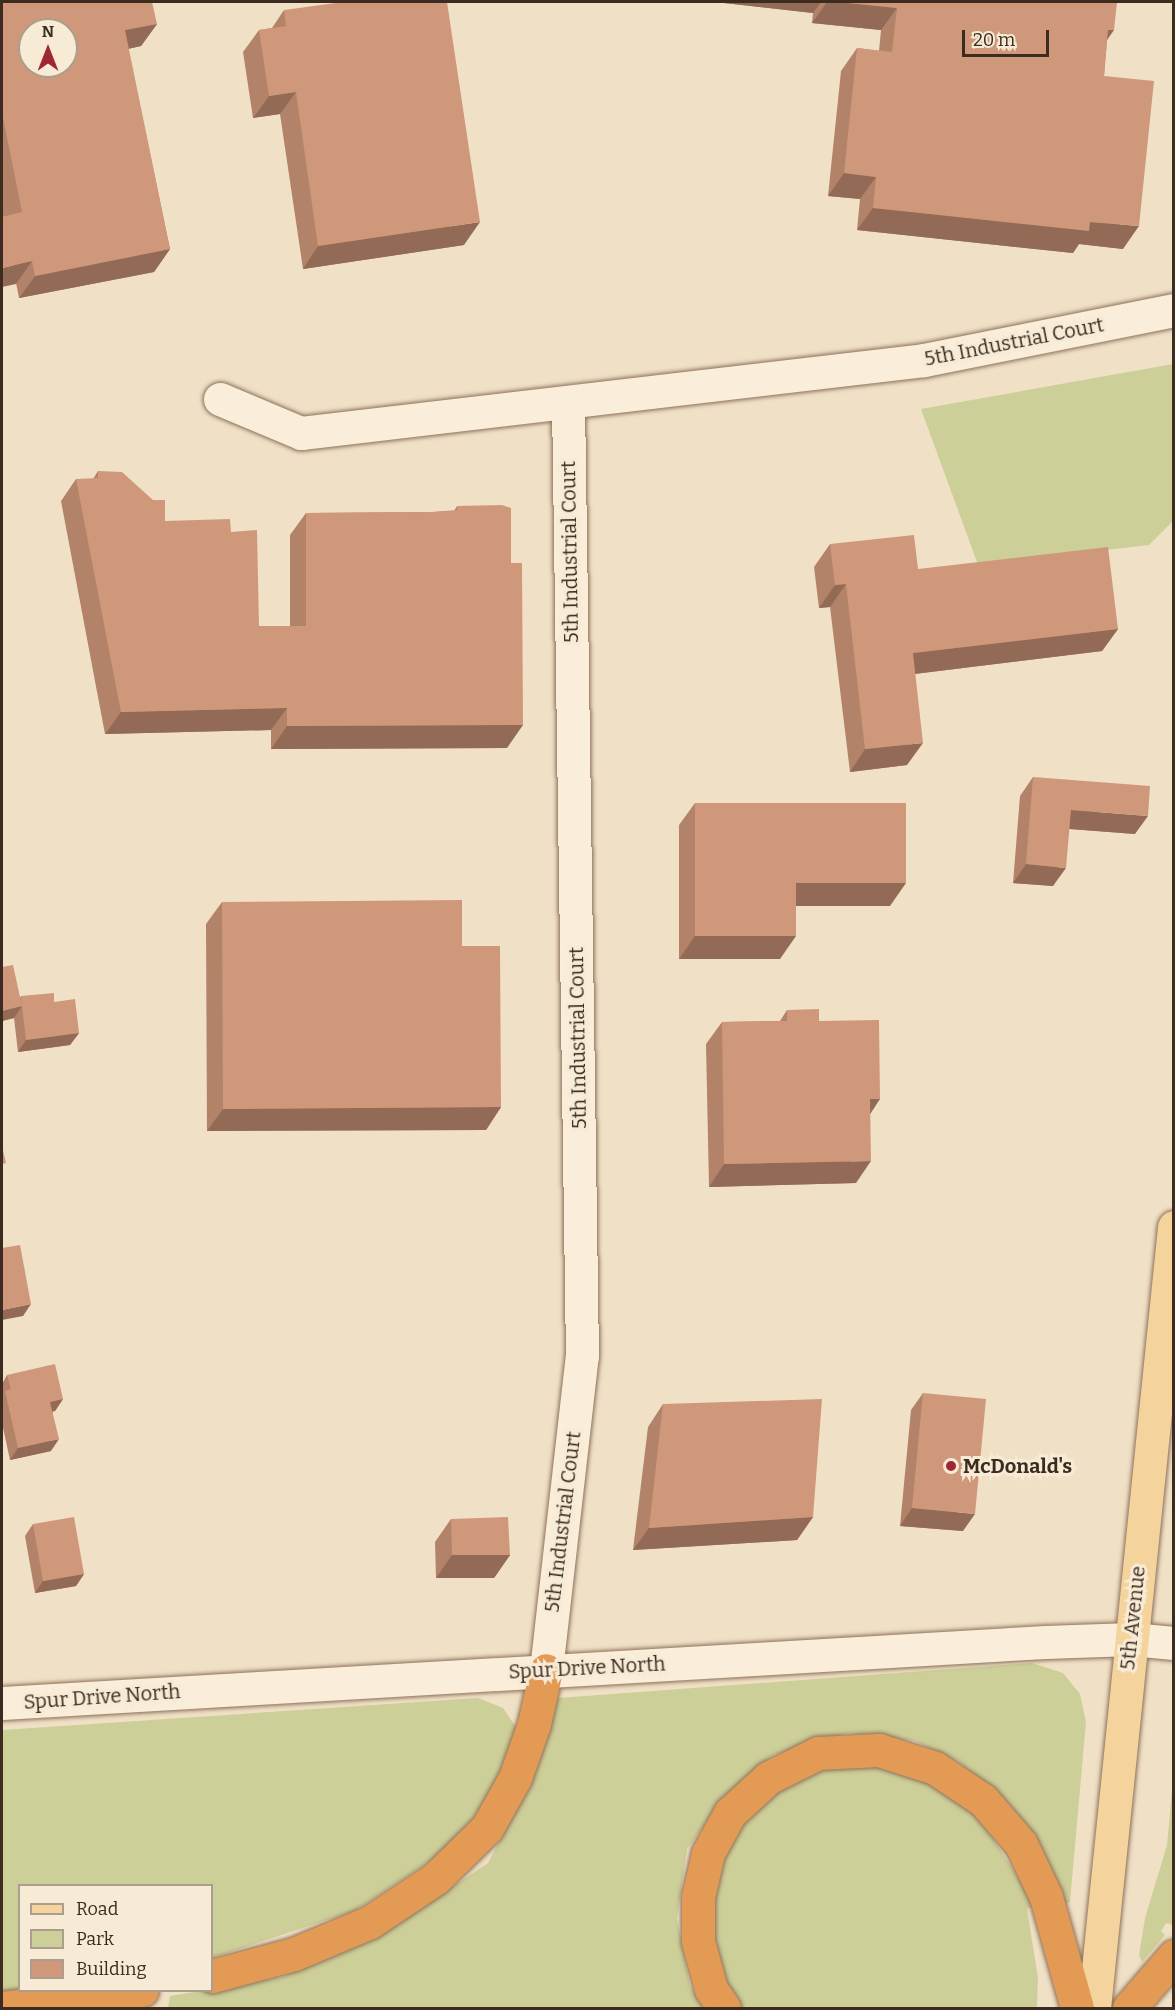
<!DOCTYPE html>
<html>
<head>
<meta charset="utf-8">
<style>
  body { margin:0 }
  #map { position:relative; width:1175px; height:2010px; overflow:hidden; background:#f0e1c6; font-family:Bitter,serif }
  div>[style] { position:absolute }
  .green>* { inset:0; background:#cdcf99 }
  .roads { filter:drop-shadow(0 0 2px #8d725a) drop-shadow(0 0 2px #8d725a) }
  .minor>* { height:33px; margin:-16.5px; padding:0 16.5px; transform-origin:16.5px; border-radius:16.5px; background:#faeeda }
  .major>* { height:33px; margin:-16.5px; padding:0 16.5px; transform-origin:16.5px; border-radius:16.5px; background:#f4d39d }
  .highway>* { height:33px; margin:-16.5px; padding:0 16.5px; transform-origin:16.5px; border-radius:16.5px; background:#e29a54 }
  .wall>* { inset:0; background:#b38369 }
  .shaded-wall>* { inset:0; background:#926a55 }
  .building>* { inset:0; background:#d0987a }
  .dots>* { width:16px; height:16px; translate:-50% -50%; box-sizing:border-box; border:3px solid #f7ebd6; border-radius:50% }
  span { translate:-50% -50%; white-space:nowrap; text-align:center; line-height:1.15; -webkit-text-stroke:6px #f7ebd6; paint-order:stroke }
  .street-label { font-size:20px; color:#3c2b1f }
  .poi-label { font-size:20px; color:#3c2b1f; font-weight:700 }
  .left { translate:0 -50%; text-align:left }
  .frame { position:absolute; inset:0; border:3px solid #3c2b1f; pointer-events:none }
  .legend { position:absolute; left:18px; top:1884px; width:195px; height:108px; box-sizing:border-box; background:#f7ebd6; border:2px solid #ac9e8d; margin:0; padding:8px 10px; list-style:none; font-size:18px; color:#3c2b1f }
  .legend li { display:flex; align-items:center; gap:12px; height:30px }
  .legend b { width:30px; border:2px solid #ac9e8d }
  .north { position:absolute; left:18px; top:18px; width:60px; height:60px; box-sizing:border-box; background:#f7ebd6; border:2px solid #ac9e8d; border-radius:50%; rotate:0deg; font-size:16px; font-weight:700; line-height:24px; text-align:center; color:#3c2b1f }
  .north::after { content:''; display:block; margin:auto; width:21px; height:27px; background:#9f2731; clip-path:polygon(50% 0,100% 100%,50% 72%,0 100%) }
  .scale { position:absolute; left:962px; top:30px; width:87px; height:27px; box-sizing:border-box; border:3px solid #3c2b1f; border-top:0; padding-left:8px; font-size:18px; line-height:21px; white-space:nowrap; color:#3c2b1f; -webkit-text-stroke:4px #f7ebd6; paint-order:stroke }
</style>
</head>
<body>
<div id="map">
  <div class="green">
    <div style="clip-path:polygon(1173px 364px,1173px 521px,1149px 545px,978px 565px,921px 409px)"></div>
    <div style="clip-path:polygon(1032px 1663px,1063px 1673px,1080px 1694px,1086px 1722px,1070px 1902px,1059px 1905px,997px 1793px,958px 1762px,915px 1741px,848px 1733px,773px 1755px,720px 1804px,687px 1849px,677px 1918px,690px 1986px,706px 2008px,168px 2008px,170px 1996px,283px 1977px,410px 1915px,488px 1863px,521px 1800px,547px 1715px,558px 1698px)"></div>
    <div style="clip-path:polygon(478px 1698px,503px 1708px,518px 1730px,511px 1765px,454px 1845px,354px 1911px,212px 1958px,212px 1886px,20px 1886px,19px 1990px,2px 1993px,2px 1730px)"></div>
    <div style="clip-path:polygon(907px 1766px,977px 1814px,1036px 1905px,1027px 1909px,1038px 1978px,1037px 2008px,741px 2008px,724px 1988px,706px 1928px,711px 1868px,754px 1802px,814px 1768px)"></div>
    <div style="clip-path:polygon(1173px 1780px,1173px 1925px,1166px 1923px,1161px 1931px,1165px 1935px,1142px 1962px,1139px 1955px,1145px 1918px,1167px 1845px)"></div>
  </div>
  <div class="roads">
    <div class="minor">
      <div style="left:220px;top:399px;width:88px;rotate:22.8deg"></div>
      <div style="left:301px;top:433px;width:627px;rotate:-6.68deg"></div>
      <div style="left:924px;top:360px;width:255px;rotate:-11.3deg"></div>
      <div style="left:546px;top:1670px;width:316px;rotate:-83.5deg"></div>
      <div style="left:582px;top:1356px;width:953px;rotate:-90.84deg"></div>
      <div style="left:2px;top:1703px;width:1045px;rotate:-3.35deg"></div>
      <div style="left:1045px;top:1642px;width:86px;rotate:-2deg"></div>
      <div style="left:1131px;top:1639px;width:43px;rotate:5.3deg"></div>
    </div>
    <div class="major">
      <div style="left:1094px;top:2008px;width:785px;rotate:-84.15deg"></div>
    </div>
    <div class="highway">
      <div style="left:212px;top:1976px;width:85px;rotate:-15deg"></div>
      <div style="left:294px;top:1954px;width:82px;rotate:-22.8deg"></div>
      <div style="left:370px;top:1922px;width:79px;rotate:-33.7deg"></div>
      <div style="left:436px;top:1878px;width:71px;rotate:-44.4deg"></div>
      <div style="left:487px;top:1828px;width:57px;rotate:-60.8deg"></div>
      <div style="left:515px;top:1778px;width:57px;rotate:-70.6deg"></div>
      <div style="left:534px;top:1724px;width:55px;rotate:-77.5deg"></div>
      <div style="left:2px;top:2008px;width:141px;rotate:-7.3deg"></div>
      <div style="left:724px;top:2008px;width:23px;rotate:-124deg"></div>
      <div style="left:711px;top:1989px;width:50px;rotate:-105.2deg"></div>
      <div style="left:698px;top:1941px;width:44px;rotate:-90deg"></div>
      <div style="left:698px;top:1897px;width:45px;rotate:-77.2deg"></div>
      <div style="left:708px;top:1853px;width:46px;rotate:-61.2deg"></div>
      <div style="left:730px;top:1813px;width:52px;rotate:-42.6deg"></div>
      <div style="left:768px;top:1778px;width:56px;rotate:-26.6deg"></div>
      <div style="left:818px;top:1753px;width:61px;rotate:-2.8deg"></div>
      <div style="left:879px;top:1750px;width:59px;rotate:17.8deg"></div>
      <div style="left:935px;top:1768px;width:58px;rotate:33.7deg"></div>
      <div style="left:983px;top:1800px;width:58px;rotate:49.2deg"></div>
      <div style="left:1021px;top:1844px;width:59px;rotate:64.7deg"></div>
      <div style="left:1046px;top:1897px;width:115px;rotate:74.4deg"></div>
      <div style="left:1129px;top:2008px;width:69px;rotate:-49.1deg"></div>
    </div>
  </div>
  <div class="wall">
    <div style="clip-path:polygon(2px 2px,157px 24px,141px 46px,128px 49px,170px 249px,154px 272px,19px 298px,2px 211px)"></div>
    <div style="clip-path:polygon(724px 2px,1117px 2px,1107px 40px,1104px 76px,1123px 249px,1079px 244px,1073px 253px,857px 230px,860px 199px,828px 196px,841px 71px,857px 48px,879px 51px,881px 30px,812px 23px,813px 13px,724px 3px)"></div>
    <div style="clip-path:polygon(284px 10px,464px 245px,303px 269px,280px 114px,253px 118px,243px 52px,259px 30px,272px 28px)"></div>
    <div style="clip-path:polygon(98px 471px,165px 521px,231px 532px,259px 626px,290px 626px,290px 535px,306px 513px,432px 512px,454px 511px,457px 506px,507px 748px,271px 749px,271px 730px,105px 734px,61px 501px,76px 479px,93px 479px)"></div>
    <div style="clip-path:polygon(830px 544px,918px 569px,1118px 629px,1102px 651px,915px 674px,907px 765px,850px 772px,830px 607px,819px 608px,814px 567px)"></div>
    <div style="clip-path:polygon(1033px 777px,1135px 834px,1069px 829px,1053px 886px,1013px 883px,1020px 796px)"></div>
    <div style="clip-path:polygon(695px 803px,890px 906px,796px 906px,780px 959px,679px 959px,679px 825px)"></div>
    <div style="clip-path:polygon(222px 902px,462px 946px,501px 1107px,486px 1130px,207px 1131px,206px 924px)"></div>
    <div style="clip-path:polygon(2px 967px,20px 998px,21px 996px,54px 1002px,79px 1033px,70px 1045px,18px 1052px,14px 1018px,2px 1021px)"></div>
    <div style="clip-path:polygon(787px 1010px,819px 1021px,856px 1183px,709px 1187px,706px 1044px,722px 1022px,780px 1021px)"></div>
    <div style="clip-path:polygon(7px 1375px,63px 1399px,55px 1411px,53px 1411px,51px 1451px,10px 1460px,2px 1423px,2px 1384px)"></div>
    <div style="clip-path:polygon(923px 1393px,963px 1531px,900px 1526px,911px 1410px)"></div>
    <div style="clip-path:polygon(663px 1404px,813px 1517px,797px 1540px,633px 1550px,648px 1427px)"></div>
    <div style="clip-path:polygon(451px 1519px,510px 1555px,494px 1578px,436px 1578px,435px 1542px)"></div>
    <div style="clip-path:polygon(33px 1524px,84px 1574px,76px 1586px,35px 1593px,25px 1536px)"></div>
  </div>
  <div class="shaded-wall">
    <div style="clip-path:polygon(725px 2px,821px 2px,813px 13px,724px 3px)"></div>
    <div style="clip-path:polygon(827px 2px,838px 2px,897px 8px,881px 30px,812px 23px)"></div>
    <div style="clip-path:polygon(157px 24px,141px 46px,109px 53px,125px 30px)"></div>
    <div style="clip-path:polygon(1108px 30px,1114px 30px,1098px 53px)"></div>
    <div style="clip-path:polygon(296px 92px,280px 114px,253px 118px,269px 96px)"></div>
    <div style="clip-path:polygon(844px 173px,876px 177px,860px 199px,828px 196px)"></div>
    <div style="clip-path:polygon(873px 208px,1090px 222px,1139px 226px,1123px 249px,1079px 244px,1073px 253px,857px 230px)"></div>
    <div style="clip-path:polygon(480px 222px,464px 245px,303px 269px,318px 246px)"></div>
    <div style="clip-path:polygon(170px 249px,154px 272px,19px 298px,35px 276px)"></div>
    <div style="clip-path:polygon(32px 261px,16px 284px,2px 287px,2px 268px)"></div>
    <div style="clip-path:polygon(846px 584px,830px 607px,819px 608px,835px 585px)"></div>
    <div style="clip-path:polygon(1118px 629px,1102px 651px,897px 676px,913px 653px)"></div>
    <div style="clip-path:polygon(287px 708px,271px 730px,105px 734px,121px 712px)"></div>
    <div style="clip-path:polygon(523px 725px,507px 748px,271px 749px,287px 726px)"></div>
    <div style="clip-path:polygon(923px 743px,907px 765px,850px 772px,865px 749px)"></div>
    <div style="clip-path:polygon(1071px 810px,1148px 816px,1135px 834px,1058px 828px)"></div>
    <div style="clip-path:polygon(1026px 864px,1066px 868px,1053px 886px,1013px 883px)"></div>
    <div style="clip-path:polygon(796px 883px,906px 883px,890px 906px,780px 906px)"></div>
    <div style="clip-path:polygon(695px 936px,796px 936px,780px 959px,679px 959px)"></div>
    <div style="clip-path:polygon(22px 1006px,14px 1018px,2px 1021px,2px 1011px)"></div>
    <div style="clip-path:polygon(79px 1033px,70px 1045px,18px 1052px,26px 1040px)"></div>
    <div style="clip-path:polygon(870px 1099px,880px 1099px,865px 1122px)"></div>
    <div style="clip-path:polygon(501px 1107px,486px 1130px,207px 1131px,223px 1109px)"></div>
    <div style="clip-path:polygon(871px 1161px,856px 1183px,709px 1187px,724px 1164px)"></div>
    <div style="clip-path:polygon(31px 1304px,23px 1316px,2px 1320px,2px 1310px)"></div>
    <div style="clip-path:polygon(63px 1399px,55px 1411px,42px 1414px,50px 1402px)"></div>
    <div style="clip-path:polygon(59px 1439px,51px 1451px,10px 1460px,18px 1448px)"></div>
    <div style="clip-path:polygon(912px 1508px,975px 1514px,963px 1531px,900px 1526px)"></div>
    <div style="clip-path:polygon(813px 1517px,797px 1540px,633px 1550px,649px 1528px)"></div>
    <div style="clip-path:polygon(452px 1555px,510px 1555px,494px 1578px,436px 1578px)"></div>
    <div style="clip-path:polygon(84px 1574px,76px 1586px,35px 1593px,43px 1581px)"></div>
  </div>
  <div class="building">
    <div style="clip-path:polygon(evenodd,2px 2px,152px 2px,157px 24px,125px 30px,170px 249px,35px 276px,32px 261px,2px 268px,2px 217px,22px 212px,2px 112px,2px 2px,30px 30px,66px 30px,66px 66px,30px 66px,30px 30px)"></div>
    <div style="clip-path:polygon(343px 2px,447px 2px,480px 222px,318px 246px,296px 92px,269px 96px,259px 30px,286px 26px,284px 10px)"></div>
    <div style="clip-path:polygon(838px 2px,1117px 2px,1114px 30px,1108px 30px,1104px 76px,1154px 81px,1139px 226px,1090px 222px,1089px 231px,873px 208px,876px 177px,844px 173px,857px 48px,892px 52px,897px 8px)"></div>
    <div style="clip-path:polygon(98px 471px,122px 472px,153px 500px,165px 500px,165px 521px,230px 519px,231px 532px,257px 530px,259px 626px,306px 626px,306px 513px,432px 512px,457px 510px,457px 506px,502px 505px,511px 508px,511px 563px,522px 563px,523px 725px,287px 726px,287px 708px,121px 712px,76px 479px,98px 478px)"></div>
    <div style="clip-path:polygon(914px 535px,918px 569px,1108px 547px,1118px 629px,913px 653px,923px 743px,865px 749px,846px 584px,835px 585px,830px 544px)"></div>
    <div style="clip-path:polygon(1033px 777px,1150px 786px,1148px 816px,1071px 810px,1066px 868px,1026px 864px)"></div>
    <div style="clip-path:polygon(695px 803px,906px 803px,906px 883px,796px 883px,796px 936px,695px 936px)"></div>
    <div style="clip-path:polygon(462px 900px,462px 946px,500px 946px,501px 1107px,223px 1109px,222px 902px)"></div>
    <div style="clip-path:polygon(13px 965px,22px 1006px,21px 996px,54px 993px,54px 1002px,75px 999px,79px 1033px,26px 1040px,22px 1006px,2px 1011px,2px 967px)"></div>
    <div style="clip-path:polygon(819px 1009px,819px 1021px,879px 1020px,880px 1099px,870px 1099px,871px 1161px,724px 1164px,722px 1022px,787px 1021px,787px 1010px)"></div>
    <div style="clip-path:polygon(2px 1146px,6px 1163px,2px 1164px)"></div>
    <div style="clip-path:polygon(20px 1245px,31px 1304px,2px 1310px,2px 1248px)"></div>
    <div style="clip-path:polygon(55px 1364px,63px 1399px,50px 1402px,59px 1439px,18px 1448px,5px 1391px,11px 1389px,7px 1375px)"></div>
    <div style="clip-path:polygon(923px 1393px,986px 1399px,975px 1514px,912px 1508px)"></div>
    <div style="clip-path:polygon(822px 1399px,813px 1517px,649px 1528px,663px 1404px)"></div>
    <div style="clip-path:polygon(74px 1517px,84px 1574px,43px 1581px,33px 1524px)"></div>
    <div style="clip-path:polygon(508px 1517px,510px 1555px,452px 1555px,451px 1519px)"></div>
  </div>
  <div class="dots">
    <div style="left:951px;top:1466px;background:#9f2731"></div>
  </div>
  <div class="street-label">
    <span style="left:1014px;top:342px;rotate:-11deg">5th Industrial Court</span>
    <span style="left:570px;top:552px;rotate:-91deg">5th Industrial Court</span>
    <span style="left:578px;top:1038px;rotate:-91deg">5th Industrial Court</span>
    <span style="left:563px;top:1522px;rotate:-83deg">5th Industrial Court</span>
    <span style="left:1133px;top:1618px;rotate:-84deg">5th Avenue</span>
    <span style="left:587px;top:1668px;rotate:-3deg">Spur Drive North</span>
    <span style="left:102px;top:1697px;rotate:-4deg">Spur Drive North</span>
  </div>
  <div class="poi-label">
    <span class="left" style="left:963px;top:1466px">McDonald's</span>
  </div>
  <div class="frame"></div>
  <ul class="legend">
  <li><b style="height:8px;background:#f4d39d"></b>Road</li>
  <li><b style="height:16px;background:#cdcf99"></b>Park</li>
  <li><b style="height:16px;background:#d0987a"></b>Building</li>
  </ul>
  <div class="north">N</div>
  <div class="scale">20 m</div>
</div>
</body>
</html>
